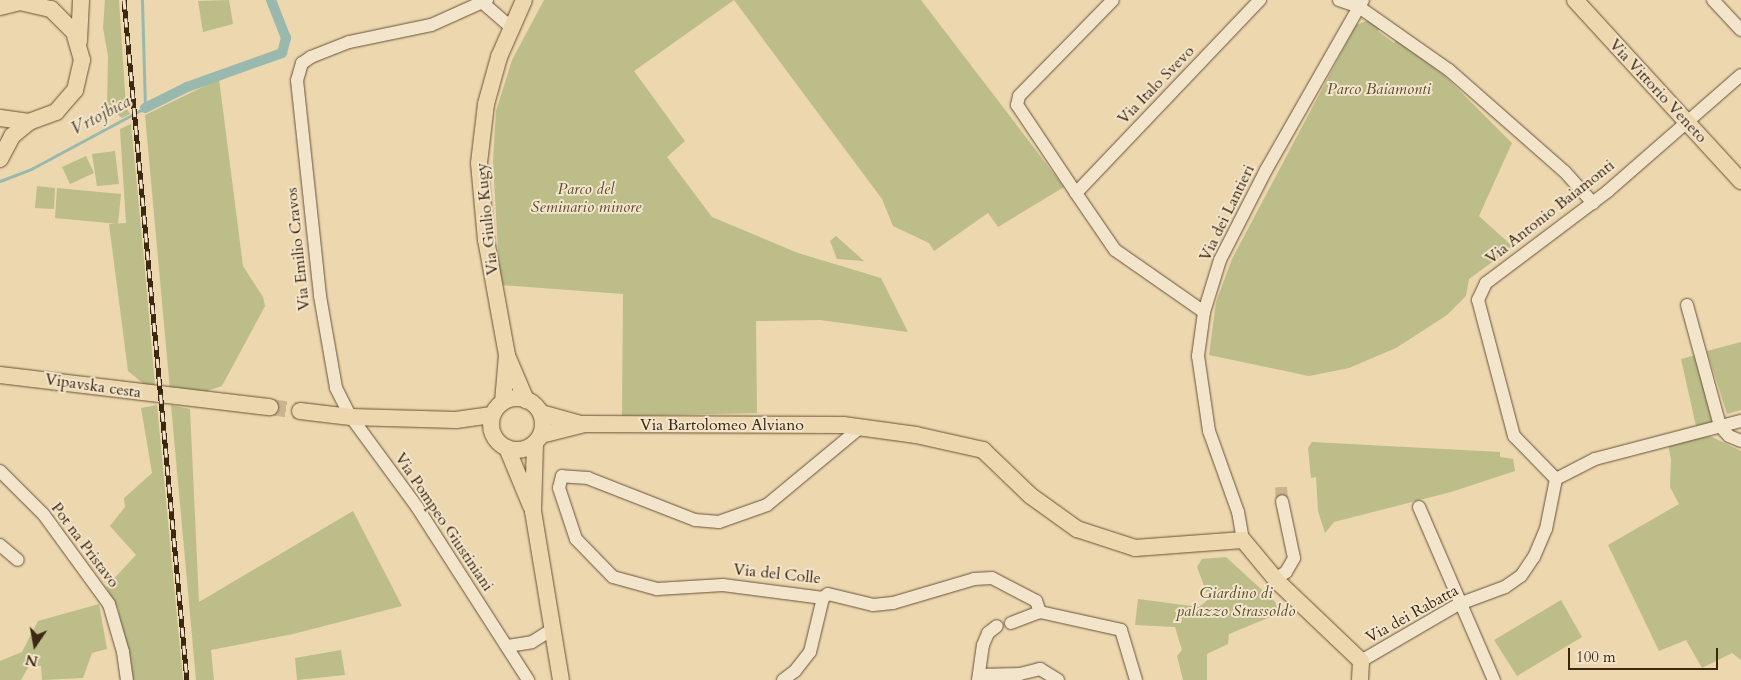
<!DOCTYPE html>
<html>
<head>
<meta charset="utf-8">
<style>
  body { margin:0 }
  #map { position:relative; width:1741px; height:680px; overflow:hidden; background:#ecd7af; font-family:Cardo,serif }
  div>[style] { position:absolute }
  .green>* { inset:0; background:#bcbd88 }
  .stream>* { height:3px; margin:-1.5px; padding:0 1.5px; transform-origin:1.5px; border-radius:1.5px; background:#99b9ae }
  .canal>* { height:10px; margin:-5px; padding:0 5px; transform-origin:5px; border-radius:5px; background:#99b9ae }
  .minor-tunnel>* { height:12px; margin-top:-6px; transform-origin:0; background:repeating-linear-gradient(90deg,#c9b48f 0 12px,transparent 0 18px) }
  .major-tunnel>* { height:16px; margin-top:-8px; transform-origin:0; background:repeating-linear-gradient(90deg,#c9b48f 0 16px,transparent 0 24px) }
  .roads { filter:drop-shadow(0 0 1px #685338) drop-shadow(0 0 1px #685338) }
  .minor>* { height:12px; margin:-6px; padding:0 6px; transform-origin:6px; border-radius:6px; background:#f3e5cb }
  .major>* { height:16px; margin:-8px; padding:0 8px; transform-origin:8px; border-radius:8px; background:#ecd7af }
  .major>.ring { margin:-8px; padding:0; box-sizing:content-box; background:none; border:16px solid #ecd7af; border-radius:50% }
  .rail>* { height:5px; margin-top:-2.5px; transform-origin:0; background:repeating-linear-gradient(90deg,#f3e5cb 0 9px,#3c2711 0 18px); box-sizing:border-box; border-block:1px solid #3c2711 }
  span { translate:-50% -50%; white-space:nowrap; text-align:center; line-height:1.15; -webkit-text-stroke:4px #f3e5cb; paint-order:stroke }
  .street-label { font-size:16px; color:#3c2711 }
  .park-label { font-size:16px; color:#5c4c2f; font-style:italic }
  .water-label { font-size:18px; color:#534c38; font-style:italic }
  .north { position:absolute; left:10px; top:620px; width:50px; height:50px; -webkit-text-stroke:4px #f3e5cb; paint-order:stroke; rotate:192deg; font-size:14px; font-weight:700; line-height:20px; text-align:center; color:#3c2711 }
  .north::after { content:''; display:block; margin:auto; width:18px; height:22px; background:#3c2711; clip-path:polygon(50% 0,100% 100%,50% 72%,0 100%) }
  .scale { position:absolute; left:1568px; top:648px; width:150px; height:22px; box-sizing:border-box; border:2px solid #3c2711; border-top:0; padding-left:6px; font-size:15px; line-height:18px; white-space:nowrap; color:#3c2711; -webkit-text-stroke:4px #f3e5cb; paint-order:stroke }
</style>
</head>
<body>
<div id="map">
  <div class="green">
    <div style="clip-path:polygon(105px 0,119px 0,126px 107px,130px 114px,122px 118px,107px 107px,108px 56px,103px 28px)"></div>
    <div style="clip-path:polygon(229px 0,233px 24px,203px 32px,198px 1px)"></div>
    <div style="clip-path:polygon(544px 0,921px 0,1064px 187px,998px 227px,988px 213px,934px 251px,929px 243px,893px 226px,882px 199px,734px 0,634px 71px,685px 141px,667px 157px,712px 217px,798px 253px,881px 278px,908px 332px,820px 320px,756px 321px,757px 413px,622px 416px,623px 294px,500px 285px,493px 162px,496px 111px,512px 60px)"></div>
    <div style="clip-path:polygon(1369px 20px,1380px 28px,1378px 31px,1394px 43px,1396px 40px,1444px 75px,1512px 143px,1479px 216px,1513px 247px,1469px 279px,1466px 296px,1447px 315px,1396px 348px,1349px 368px,1309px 376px,1209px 355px,1216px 302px,1232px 259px,1356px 25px)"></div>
    <div style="clip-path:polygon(219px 79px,243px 266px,263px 297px,265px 306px,222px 386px,207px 391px,170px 390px,145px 115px)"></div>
    <div style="clip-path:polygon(131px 124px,144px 259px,155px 386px,145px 385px,128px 371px,109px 224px,126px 223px,120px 129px)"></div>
    <div style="clip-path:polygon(115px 151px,119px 184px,97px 186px,92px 154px)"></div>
    <div style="clip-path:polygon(86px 156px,94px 173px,70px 184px,62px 167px)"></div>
    <div style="clip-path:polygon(37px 186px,55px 188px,54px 209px,35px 208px)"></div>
    <div style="clip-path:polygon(57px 188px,121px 194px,118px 224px,55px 218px)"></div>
    <div style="clip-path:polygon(836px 236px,864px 261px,837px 259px,830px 241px)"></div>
    <div style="clip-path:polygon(1741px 342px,1741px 410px,1727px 414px,1707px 351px)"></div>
    <div style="clip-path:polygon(1696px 355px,1712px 422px,1696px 426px,1681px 359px)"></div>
    <div style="clip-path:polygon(157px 405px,169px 532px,183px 680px,133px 680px,118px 608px,106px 587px,136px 555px,110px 526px,125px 507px,124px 498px,152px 473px,141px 408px)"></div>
    <div style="clip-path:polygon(171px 405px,190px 409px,199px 602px,353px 511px,402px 606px,293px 634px,211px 650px,214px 680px,196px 680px)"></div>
    <div style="clip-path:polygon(1710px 436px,1741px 451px,1741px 660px,1732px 653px,1702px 668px,1686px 640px,1659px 651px,1608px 545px,1679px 504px,1670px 487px,1671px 460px,1668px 444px)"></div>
    <div style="clip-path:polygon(1312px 442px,1500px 452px,1500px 457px,1513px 459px,1515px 471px,1451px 492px,1334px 522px,1325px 533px,1318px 511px,1316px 477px,1311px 478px,1308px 448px)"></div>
    <div style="clip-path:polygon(1226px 557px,1285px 611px,1229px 634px,1228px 644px,1207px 654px,1207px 680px,1183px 680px,1177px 656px,1182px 650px,1175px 627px,1135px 625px,1138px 599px,1199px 607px,1209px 599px,1197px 567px,1202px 559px)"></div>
    <div style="clip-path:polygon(1561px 600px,1582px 637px,1517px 676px,1494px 640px)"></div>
    <div style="clip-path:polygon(99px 604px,107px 649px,92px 653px,83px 678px,42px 680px,41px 666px,29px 666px,21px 680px,0 680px,0 661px,22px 652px,38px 621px)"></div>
    <div style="clip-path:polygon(341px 650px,345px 675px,297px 680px,295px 658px)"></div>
  </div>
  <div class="stream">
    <div style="left:0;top:181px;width:33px;rotate:-21deg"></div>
    <div style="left:31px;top:169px;width:129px;rotate:-28.2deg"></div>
    <div style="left:145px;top:108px;width:108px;rotate:-91.6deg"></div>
  </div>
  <div class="canal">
    <div style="left:145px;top:108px;width:47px;rotate:-26.6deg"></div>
    <div style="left:187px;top:87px;width:101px;rotate:-19.7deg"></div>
    <div style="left:282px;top:53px;width:16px;rotate:-75deg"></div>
    <div style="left:286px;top:38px;width:41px;rotate:-111.5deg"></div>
  </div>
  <div class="minor-tunnel">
    <div style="left:1281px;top:487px;width:14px;rotate:86deg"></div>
  </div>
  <div class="major-tunnel">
    <div style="left:270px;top:407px;width:30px;rotate:8deg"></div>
  </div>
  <div class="roads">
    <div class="minor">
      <div style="left:487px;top:0;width:61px;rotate:155.9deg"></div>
      <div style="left:431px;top:25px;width:84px;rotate:168.3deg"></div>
      <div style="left:349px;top:42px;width:41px;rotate:158.5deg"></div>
      <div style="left:311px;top:57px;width:11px;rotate:146deg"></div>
      <div style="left:302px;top:63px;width:18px;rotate:106deg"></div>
      <div style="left:297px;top:80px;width:217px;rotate:83.9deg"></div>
      <div style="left:320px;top:296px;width:93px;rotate:80.1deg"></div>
      <div style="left:336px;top:388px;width:33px;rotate:63deg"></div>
      <div style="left:351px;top:417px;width:112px;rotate:53.7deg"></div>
      <div style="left:417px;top:507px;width:206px;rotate:57.3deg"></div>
      <div style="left:1339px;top:0;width:21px;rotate:19deg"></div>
      <div style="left:1359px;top:7px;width:110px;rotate:35deg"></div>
      <div style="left:1449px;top:70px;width:154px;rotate:41.3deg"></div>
      <div style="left:1565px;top:172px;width:42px;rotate:47.9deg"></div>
      <div style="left:1713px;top:0;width:41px;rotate:47deg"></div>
      <div style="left:483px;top:3px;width:37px;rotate:41deg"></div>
      <div style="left:1076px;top:193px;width:106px;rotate:-123.8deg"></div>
      <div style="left:1017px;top:105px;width:9px;rotate:-77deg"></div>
      <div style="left:1019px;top:96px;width:134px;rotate:-45.6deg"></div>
      <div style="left:1687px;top:305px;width:125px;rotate:74.7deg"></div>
      <div style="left:1720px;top:426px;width:13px;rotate:48deg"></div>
      <div style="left:1729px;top:436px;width:13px;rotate:23deg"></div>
      <div style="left:1204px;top:312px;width:108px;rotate:-145.1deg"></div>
      <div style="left:1115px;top:250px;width:69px;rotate:-124.4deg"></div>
      <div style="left:1076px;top:193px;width:267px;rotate:-46.4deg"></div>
      <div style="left:861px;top:427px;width:122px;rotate:140.3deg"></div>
      <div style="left:767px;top:505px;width:51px;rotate:160.5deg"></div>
      <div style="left:719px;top:522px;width:24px;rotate:-175deg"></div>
      <div style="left:695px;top:520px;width:115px;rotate:-158.6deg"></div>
      <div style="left:588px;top:478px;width:26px;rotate:-176deg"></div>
      <div style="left:562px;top:476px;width:12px;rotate:104deg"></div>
      <div style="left:559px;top:488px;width:54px;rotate:71.6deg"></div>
      <div style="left:576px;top:539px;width:53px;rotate:45.8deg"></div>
      <div style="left:613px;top:577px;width:46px;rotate:15.3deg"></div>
      <div style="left:657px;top:589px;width:66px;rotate:-3.5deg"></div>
      <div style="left:723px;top:585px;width:101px;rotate:7.4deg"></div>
      <div style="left:823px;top:598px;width:6px;rotate:-39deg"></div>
      <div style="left:828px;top:594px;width:46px;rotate:13.7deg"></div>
      <div style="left:873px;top:605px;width:20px;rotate:-6deg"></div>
      <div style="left:893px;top:603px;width:84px;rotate:-16.5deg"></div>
      <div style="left:974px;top:579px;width:18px;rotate:-3deg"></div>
      <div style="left:992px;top:578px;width:50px;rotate:27.6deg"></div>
      <div style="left:1036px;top:601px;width:12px;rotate:70deg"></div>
      <div style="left:0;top:471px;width:62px;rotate:45deg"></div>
      <div style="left:44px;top:515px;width:110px;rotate:53.9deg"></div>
      <div style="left:109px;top:604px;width:50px;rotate:73.7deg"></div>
      <div style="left:123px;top:652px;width:28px;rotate:82deg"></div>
      <div style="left:1556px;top:479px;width:60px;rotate:-134.3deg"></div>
      <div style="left:1514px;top:436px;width:141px;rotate:-104.8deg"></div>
      <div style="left:1478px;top:300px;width:19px;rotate:-65deg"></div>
      <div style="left:1486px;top:283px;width:153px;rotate:-37deg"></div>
      <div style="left:1608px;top:191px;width:176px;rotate:-41.1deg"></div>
      <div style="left:1556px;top:479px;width:44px;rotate:-27.1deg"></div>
      <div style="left:1595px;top:459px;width:151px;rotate:-14.6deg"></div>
      <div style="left:1419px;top:507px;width:189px;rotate:66.6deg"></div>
      <div style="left:1243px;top:540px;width:28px;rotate:-100deg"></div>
      <div style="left:1238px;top:512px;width:86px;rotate:-109.7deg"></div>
      <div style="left:1209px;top:431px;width:76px;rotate:-98.3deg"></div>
      <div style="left:1198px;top:356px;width:44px;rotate:-82.2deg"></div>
      <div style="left:1204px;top:312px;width:54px;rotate:-72.9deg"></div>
      <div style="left:1220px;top:260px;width:101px;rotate:-62.9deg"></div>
      <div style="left:1266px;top:170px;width:196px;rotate:-60.3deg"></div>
      <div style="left:0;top:545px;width:23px;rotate:40deg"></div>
      <div style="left:1275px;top:579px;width:13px;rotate:-32deg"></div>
      <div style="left:1286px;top:572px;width:16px;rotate:-60deg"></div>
      <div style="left:1294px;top:558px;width:58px;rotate:-101.9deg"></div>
      <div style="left:1011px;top:623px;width:31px;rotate:-21deg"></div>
      <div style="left:1040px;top:612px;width:83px;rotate:12.5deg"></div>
      <div style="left:1121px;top:630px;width:52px;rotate:73.3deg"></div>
      <div style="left:508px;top:646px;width:24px;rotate:-9deg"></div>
      <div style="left:532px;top:642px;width:25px;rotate:-32deg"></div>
      <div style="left:1361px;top:661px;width:113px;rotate:-30.2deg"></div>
      <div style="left:1459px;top:604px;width:49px;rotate:-20.3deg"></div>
      <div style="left:1505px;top:587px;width:19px;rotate:-35deg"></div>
      <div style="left:1521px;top:576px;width:23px;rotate:-56deg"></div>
      <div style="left:1534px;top:557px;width:30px;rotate:-67deg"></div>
      <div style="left:1546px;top:529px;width:51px;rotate:-78.7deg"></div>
      <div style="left:979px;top:675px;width:41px;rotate:-1.4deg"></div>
      <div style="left:1020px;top:674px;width:21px;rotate:-14deg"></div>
      <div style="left:1040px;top:669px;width:21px;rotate:31deg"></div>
      <div style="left:783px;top:680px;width:15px;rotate:-37deg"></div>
      <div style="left:795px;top:671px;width:24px;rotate:-52deg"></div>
      <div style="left:810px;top:652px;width:56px;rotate:-76.5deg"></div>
      <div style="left:978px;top:680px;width:35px;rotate:-82deg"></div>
      <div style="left:983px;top:645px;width:13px;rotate:-67deg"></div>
      <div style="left:988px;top:633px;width:11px;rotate:-38deg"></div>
    </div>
    <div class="major">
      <div style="left:1575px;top:0;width:246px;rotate:47.5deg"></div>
      <div style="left:0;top:7px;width:21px;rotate:-14deg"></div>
      <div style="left:20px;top:2px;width:32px;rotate:13deg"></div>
      <div style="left:51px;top:9px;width:33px;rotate:45deg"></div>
      <div style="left:74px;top:32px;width:29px;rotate:74deg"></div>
      <div style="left:82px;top:60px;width:31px;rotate:103deg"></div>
      <div style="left:75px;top:90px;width:29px;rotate:131deg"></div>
      <div style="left:56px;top:112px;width:29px;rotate:160deg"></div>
      <div style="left:29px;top:122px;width:29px;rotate:-172deg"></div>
      <div style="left:79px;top:41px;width:41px;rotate:-87.2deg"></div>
      <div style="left:0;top:159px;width:26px;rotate:-62deg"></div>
      <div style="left:12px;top:136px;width:22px;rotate:-39deg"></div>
      <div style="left:508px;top:358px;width:46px;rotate:66.8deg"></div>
      <div style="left:0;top:375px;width:272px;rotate:6.8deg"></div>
      <div class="ring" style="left:491px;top:398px;width:36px;height:36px"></div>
      <div style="left:503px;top:402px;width:47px;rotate:-85.1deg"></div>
      <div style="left:507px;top:355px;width:117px;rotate:-100.3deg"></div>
      <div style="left:486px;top:240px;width:77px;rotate:-95.2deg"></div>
      <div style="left:479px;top:163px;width:59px;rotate:-83.2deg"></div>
      <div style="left:486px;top:104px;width:49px;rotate:-74.5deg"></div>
      <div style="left:499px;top:57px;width:62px;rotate:-66.3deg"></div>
      <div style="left:300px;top:411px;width:51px;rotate:6.7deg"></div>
      <div style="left:351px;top:417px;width:105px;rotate:1.6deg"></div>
      <div style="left:456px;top:420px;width:36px;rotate:-8deg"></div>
      <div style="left:541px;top:413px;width:41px;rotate:15.4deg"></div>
      <div style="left:541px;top:435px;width:44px;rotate:-14.3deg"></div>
      <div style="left:584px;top:424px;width:259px;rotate:0.2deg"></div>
      <div style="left:843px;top:425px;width:74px;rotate:7.8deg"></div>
      <div style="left:916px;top:435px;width:69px;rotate:12.6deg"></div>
      <div style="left:983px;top:450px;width:66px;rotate:43.8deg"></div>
      <div style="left:1031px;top:496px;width:57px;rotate:35.7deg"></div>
      <div style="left:1077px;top:529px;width:61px;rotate:18.1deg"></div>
      <div style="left:1135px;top:548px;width:108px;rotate:-4.2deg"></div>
      <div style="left:1243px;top:540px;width:55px;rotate:50.2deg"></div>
      <div style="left:1278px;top:582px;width:115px;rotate:43.6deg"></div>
      <div style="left:1361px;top:661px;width:19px;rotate:93deg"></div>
      <div style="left:535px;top:443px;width:68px;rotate:91.7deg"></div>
      <div style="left:533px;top:511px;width:171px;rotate:80.6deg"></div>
      <div style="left:507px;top:448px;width:63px;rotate:67.5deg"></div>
    </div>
  </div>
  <div class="rail">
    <div style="left:124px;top:0;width:683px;rotate:84.71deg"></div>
  </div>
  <div class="street-label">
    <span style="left:1156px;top:85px;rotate:-46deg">Via Italo Svevo</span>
    <span style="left:1658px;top:91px;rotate:47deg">Via Vittorio Veneto</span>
    <span style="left:1550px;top:212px;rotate:-38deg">Via Antonio Baiamonti</span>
    <span style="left:1227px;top:213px;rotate:-64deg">Via dei Lantieri</span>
    <span style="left:487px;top:219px;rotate:-96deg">Via Giulio Kugy</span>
    <span style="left:298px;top:249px;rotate:-96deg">Via Emilio Cravos</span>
    <span style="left:93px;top:386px;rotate:8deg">Vipavska cesta</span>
    <span style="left:722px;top:425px">Via Bartolomeo Alviano</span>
    <span style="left:444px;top:522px;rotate:56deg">Via Pompeo Giustiniani</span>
    <span style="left:85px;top:545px;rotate:53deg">Pot na Pristavo</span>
    <span style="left:777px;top:574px;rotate:6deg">Via del Colle</span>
    <span style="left:1412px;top:614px;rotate:-29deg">Via dei Rabatta</span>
  </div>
  <div class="park-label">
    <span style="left:1379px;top:89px">Parco Baiamonti</span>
    <span style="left:586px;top:198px">Parco del<br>Seminario minore</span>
    <span style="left:1236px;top:602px">Giardino di<br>palazzo Strassoldo</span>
  </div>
  <div class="water-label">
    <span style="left:101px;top:116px;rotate:-28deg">Vrtojbica</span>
  </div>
  <div class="north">N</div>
  <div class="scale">100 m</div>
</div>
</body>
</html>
